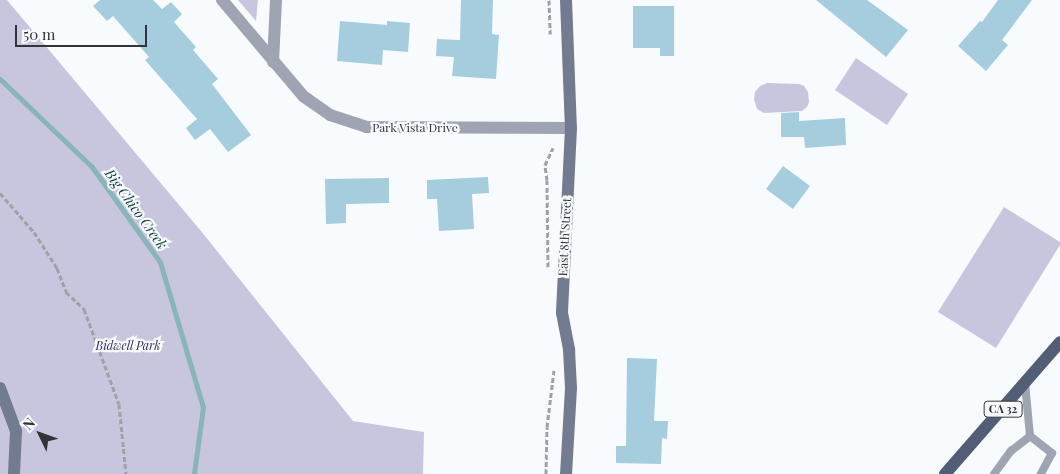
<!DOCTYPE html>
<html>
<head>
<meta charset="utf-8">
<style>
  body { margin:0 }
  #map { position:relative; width:1060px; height:474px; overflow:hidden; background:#f7fbfe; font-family:"Playfair Display",serif }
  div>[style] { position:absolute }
  .green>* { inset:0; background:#c7c6de }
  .stream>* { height:5px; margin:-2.5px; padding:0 2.5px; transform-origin:2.5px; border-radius:2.5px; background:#89b5ba }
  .building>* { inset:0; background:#a5cddd }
  .path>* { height:3px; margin-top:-1.5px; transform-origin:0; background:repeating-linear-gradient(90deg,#9ea2a5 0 5px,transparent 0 7.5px) }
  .lane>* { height:8px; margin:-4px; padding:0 4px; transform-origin:4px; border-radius:4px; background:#9ea4b2 }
  .street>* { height:12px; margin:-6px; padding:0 6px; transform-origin:6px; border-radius:6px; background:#9ea4b2 }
  .secondary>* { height:12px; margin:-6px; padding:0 6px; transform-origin:6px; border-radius:6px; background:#727b8f }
  .primary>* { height:12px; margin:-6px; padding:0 6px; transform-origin:6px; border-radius:6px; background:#535e76 }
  span { translate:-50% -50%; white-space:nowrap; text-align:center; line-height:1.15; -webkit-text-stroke:4.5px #f7fbfe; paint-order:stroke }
  .shield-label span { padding:1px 4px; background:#f7fbfe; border:1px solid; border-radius:4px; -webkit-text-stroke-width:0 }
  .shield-label { font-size:11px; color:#313438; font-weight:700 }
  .street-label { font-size:12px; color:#313438 }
  .park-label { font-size:12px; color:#322b58; font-style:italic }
  .water-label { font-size:14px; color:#0f3a3e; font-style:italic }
  .north { position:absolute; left:15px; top:409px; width:50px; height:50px; -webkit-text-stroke:4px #f7fbfe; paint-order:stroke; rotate:312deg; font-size:14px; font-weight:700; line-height:20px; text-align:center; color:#313438 }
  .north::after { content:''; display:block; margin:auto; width:18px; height:22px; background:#313438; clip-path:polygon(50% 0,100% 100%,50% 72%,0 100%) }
  .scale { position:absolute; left:15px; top:25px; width:132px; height:22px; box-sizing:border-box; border:2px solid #313438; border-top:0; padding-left:6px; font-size:15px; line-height:18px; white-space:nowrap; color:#313438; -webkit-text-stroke:4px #f7fbfe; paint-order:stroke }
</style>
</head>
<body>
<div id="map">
  <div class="green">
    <div style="clip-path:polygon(0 0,7px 0,201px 231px,353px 421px,424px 432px,423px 474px,0 474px)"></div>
    <div style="clip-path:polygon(238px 0,258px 0,256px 21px)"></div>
    <div style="clip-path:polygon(856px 58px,908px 94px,887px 125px,835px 90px)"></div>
    <div style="clip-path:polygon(767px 83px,799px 84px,804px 86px,808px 92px,809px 102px,807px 107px,802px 111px,764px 113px,757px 109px,754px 99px,755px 92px,760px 86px)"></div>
    <div style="clip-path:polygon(1004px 207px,1060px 242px,1060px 245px,996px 348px,938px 312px)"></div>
  </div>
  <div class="stream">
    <div style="left:0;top:79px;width:127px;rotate:43.7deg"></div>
    <div style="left:92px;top:167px;width:117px;rotate:54.4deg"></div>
    <div style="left:160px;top:262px;width:151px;rotate:73.5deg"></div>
    <div style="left:203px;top:407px;width:68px;rotate:97.7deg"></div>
  </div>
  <div class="building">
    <div style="clip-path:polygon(100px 0,153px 0,162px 9px,171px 2px,182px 14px,174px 22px,196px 47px,193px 50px,218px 79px,212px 84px,251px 135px,228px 152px,210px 129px,195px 140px,186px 128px,197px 119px,145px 60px,149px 57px,113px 16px,107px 21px,93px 6px)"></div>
    <div style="clip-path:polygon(461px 0,493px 0,492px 34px,499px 35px,496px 79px,452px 76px,454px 57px,436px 56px,437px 39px,460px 40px)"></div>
    <div style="clip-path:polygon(816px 0,867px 0,908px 30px,886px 57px)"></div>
    <div style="clip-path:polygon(998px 0,1032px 0,1002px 40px,1008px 45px,986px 71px,958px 46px,980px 21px,982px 22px)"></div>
    <div style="clip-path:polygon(633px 6px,674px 6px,674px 56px,660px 56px,660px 48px,633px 48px)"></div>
    <div style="clip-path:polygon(340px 21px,387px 25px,387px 21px,410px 23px,408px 52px,383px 50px,382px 65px,337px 61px)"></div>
    <div style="clip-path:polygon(799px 112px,799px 121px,845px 118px,846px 145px,805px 148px,804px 137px,781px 137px,781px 113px)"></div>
    <div style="clip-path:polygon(783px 166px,810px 186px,793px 209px,766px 189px)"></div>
    <div style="clip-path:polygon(488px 177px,489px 193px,472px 194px,474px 229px,439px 231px,437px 199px,427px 199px,427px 180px)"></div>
    <div style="clip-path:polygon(389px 178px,389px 203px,346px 204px,346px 223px,326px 224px,325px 179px)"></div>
    <div style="clip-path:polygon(627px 358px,657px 359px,654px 421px,668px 421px,667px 439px,662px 438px,661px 464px,616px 463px,616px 446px,626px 446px)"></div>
  </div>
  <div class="path">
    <div style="left:549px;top:0;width:34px;rotate:88deg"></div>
    <div style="left:0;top:193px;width:52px;rotate:48.9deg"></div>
    <div style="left:34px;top:232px;width:43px;rotate:57.4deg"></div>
    <div style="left:57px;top:268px;width:26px;rotate:69deg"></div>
    <div style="left:66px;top:292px;width:25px;rotate:43deg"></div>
    <div style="left:84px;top:309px;width:101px;rotate:69.8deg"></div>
    <div style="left:119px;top:404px;width:70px;rotate:84.3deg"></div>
    <div style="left:548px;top:267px;width:87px;rotate:-90.7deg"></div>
    <div style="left:547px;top:180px;width:15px;rotate:-98deg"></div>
    <div style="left:545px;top:165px;width:19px;rotate:-65deg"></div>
    <div style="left:546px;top:474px;width:47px;rotate:-88.8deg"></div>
    <div style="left:547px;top:427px;width:57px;rotate:-83deg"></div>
  </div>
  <div class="lane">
    <div style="left:1025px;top:383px;width:53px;rotate:84.6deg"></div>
    <div style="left:1030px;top:436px;width:28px;rotate:38deg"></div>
    <div style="left:1052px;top:453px;width:24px;rotate:118deg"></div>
    <div style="left:994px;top:474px;width:29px;rotate:-54deg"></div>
    <div style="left:1011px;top:451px;width:24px;rotate:-38deg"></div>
  </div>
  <div class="street">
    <div style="left:222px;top:0;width:126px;rotate:49.8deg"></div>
    <div style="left:303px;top:96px;width:33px;rotate:35deg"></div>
    <div style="left:330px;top:115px;width:38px;rotate:18deg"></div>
    <div style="left:366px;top:127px;width:205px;rotate:0.3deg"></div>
    <div style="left:273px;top:62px;width:62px;rotate:-87.2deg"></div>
  </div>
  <div class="secondary">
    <div style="left:566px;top:0;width:128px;rotate:87.8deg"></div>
    <div style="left:571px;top:128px;width:185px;rotate:92.8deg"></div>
    <div style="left:562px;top:313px;width:38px;rotate:79deg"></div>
    <div style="left:569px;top:350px;width:38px;rotate:87deg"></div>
    <div style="left:571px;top:388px;width:86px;rotate:93.3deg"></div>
    <div style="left:0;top:388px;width:46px;rotate:69.6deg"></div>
    <div style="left:16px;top:431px;width:43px;rotate:92.7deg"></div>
  </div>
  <div class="primary">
    <div style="left:945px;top:474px;width:175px;rotate:-48.9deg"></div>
  </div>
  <div class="shield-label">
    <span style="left:1003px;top:409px">CA 32</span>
  </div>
  <div class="street-label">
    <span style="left:415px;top:128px">Park Vista Drive</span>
    <span style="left:565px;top:237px;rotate:-87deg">East 8th Street</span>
  </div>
  <div class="park-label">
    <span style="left:128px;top:346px">Bidwell Park</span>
  </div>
  <div class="water-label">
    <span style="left:136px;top:209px;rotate:54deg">Big Chico Creek</span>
  </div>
  <div class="north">N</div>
  <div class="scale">50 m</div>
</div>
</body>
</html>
